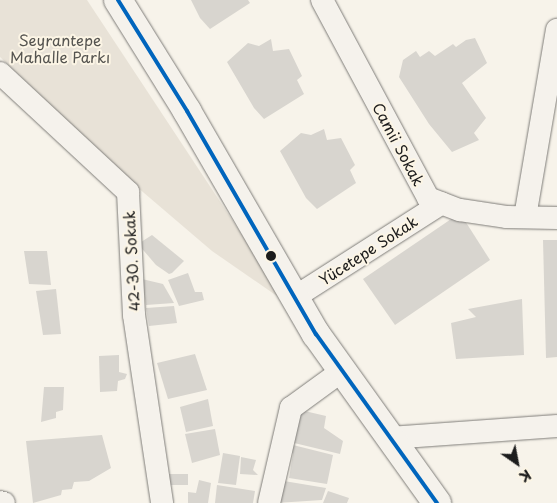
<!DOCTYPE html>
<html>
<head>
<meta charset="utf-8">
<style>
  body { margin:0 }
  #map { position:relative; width:557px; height:503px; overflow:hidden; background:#f7f3ea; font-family:"Playpen Sans",sans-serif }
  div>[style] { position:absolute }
  .green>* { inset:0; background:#e8e2d7 }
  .building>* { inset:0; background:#d8d5cf }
  .roads { filter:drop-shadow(0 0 1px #7f7d79) drop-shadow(0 0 1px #7f7d79) }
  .street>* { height:22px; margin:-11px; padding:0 11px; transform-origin:11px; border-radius:11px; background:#f5f2ec }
  .secondary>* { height:28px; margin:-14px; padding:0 14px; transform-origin:14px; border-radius:14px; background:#f5f2ec }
  .bus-1>* { height:4px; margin:-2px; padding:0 2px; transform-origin:2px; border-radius:2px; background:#0065bd }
  .dots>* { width:14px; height:14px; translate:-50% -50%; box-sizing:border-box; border:2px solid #fcf5e5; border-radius:50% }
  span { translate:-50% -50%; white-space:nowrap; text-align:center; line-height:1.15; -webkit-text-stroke:4px #fcf5e5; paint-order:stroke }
  .park-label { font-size:15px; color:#555450 }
  .street-label { font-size:15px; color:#1c1c1c }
  .north { position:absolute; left:492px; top:438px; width:50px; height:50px; -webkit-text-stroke:4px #fcf5e5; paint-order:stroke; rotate:147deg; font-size:14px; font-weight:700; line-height:20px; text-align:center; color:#1c1c1c }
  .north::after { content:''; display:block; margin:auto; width:18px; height:22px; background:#1c1c1c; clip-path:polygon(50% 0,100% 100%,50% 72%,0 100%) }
</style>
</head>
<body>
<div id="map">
  <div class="green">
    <div style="clip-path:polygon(0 0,87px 0,287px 303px,212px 251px,123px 175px,0 57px)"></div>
  </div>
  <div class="building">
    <div style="clip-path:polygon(191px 0,248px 0,250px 3px,210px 29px,200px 18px)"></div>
    <div style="clip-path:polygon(475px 38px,487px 63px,462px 83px,486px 118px,474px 133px,479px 140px,452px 152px,429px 124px,399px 77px,403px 60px,416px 51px,420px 57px,429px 51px,435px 56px,453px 44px,456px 47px,466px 40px)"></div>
    <div style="clip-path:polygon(271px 39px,273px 51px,289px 49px,302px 76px,297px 80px,304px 94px,264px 119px,254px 108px,227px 62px,248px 43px,259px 46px)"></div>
    <div style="clip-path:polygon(324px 129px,327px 140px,341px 138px,355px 165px,350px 170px,356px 183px,317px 209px,306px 198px,280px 151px,301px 133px,311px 135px)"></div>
    <div style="clip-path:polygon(460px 213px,490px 260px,395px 325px,363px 279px)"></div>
    <div style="clip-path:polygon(152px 235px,184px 261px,172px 273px,169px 274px,156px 265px,138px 244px)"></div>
    <div style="clip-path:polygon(543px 240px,557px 240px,557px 357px,546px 358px)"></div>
    <div style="clip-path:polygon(24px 251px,47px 251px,51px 285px,29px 284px)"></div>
    <div style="clip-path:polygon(188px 273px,195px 292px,202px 292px,204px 300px,179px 306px,168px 280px)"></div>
    <div style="clip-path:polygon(142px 279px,163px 284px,174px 303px,146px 305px)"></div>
    <div style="clip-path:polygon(56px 289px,61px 334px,43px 335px,36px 291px)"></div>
    <div style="clip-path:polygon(522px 299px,524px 355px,456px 359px,451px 323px,476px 317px,468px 309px)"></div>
    <div style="clip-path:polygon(174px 306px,177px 323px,149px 326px,146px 308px)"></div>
    <div style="clip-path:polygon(195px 354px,207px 390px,168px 399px,157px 363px)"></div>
    <div style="clip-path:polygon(119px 355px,119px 372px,127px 374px,125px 379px,118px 381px,117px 391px,100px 392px,99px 356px)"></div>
    <div style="clip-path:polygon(44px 387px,64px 387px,63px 410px,56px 412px,56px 418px,41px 422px)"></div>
    <div style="clip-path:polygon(208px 399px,213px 426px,186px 432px,180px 407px)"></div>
    <div style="clip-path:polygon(296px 409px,326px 416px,324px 428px,343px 441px,340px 454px,290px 442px)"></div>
    <div style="clip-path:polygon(215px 429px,220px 455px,192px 463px,185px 434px)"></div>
    <div style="clip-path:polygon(102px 435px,111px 468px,89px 481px,74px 482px,72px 489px,62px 490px,61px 495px,33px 503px,26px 441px)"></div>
    <div style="clip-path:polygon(289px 444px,333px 455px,327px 484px,289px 478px,293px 454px)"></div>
    <div style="clip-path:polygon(223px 453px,240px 456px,236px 485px,218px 483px)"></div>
    <div style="clip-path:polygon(241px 457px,256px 460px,253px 470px,258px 475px,240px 474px)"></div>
    <div style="clip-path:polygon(167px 474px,188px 474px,188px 485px,169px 485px)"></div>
    <div style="clip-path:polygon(199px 480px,211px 483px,208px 503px,188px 503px,188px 492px,196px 493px)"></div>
    <div style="clip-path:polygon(284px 481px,326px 488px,322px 500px,276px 503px)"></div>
    <div style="clip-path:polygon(217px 485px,255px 491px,253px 503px,215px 503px)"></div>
    <div style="clip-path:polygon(328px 491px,349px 498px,347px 503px,323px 503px)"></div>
  </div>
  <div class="roads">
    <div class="street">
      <div style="left:322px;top:0;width:225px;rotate:61.8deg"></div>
      <div style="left:428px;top:198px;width:34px;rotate:21deg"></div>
      <div style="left:460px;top:210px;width:48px;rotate:8.5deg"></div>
      <div style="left:507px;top:217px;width:50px;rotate:1.1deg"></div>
      <div style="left:0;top:73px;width:175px;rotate:42.9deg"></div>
      <div style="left:128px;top:192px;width:123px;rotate:87.2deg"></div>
      <div style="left:134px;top:315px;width:190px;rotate:81.5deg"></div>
      <div style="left:525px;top:217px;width:190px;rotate:-80.3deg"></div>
      <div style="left:295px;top:297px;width:174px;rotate:-32.6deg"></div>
      <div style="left:390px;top:438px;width:167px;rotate:-4.1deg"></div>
      <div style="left:0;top:502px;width:4px;rotate:14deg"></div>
      <div style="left:269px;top:503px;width:98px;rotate:-77deg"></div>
      <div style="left:291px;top:408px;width:63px;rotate:-36deg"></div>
    </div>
    <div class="secondary">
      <div style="left:118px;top:0;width:131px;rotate:58.1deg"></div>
      <div style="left:187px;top:111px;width:258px;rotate:60deg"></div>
      <div style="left:316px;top:334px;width:208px;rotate:54.4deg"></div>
    </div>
  </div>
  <div class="bus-1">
    <div style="left:118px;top:0;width:131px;rotate:58.1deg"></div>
    <div style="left:187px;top:111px;width:258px;rotate:60deg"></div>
    <div style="left:316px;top:334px;width:208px;rotate:54.4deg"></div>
  </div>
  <div class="dots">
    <div style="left:271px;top:256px;background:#1c1c1c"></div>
  </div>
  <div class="park-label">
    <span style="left:60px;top:48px">Seyrantepe<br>Mahalle Parkı</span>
  </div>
  <div class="street-label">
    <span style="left:399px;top:144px;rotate:62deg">Camii Sokak</span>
    <span style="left:368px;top:250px;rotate:-33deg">Yücetepe Sokak</span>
    <span style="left:131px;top:261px;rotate:-93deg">42-30. Sokak</span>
  </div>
  <div class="north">K</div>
</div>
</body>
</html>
